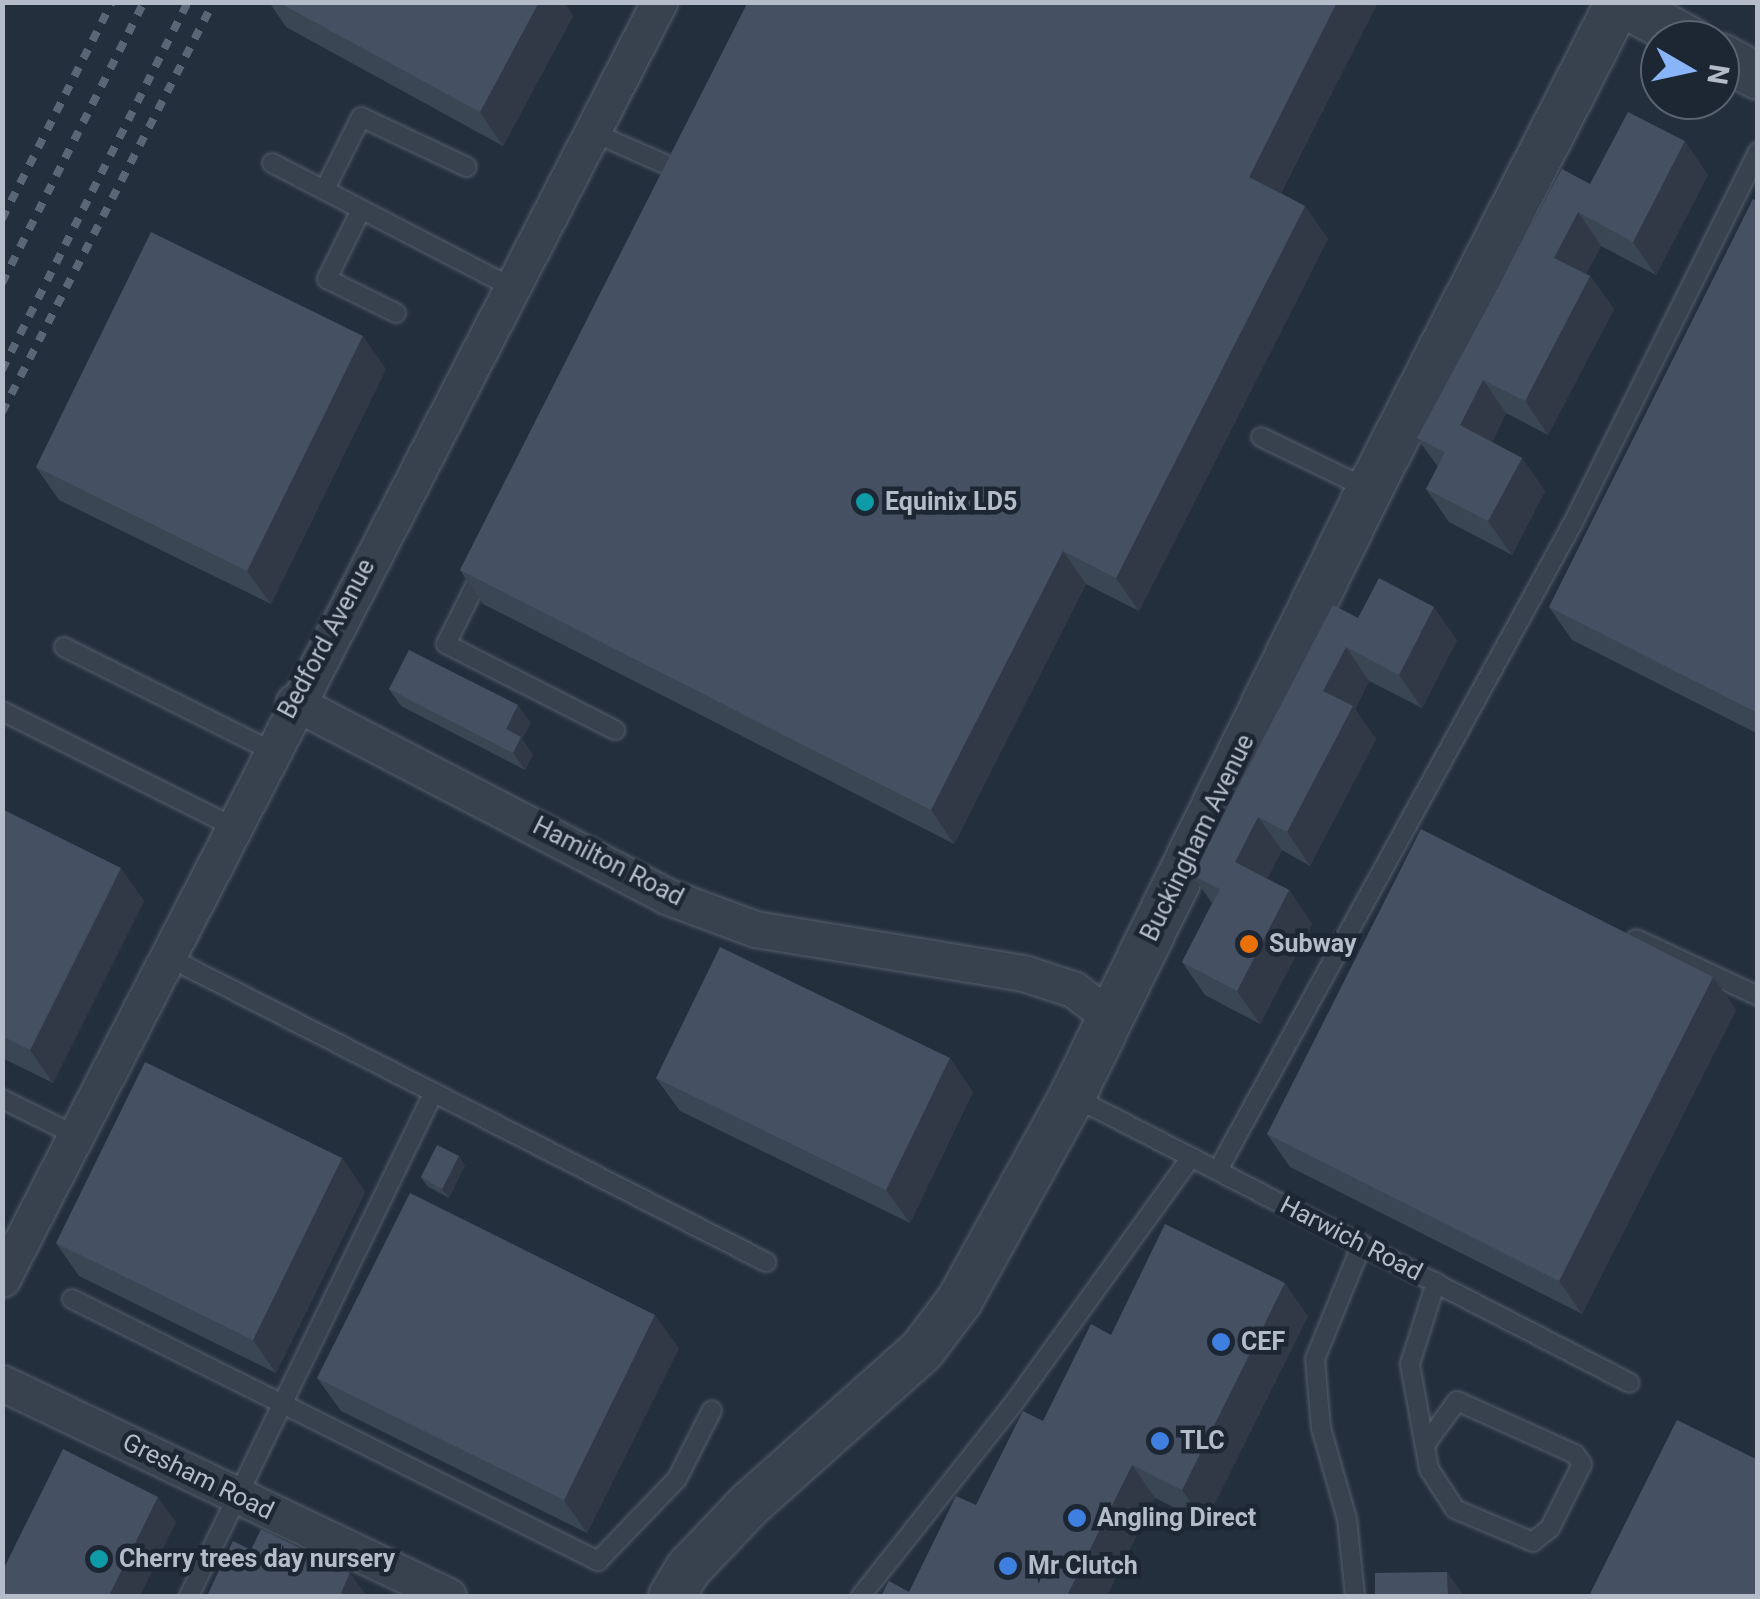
<!DOCTYPE html>
<html>
<head>
<meta charset="utf-8">
<style>
  body { margin:0 }
  #map { position:relative; width:1760px; height:1599px; overflow:hidden; background:#242f3e; font-family:Roboto,sans-serif }
  div>[style] { position:absolute }
  .roads { filter:drop-shadow(0 0 2px #565f6c) drop-shadow(0 0 2px #565f6c) }
  .service>* { height:18px; margin:-9px; padding:0 9px; transform-origin:9px; border-radius:9px; background:#38414e }
  .minor>* { height:35px; margin:-17.5px; padding:0 17.5px; transform-origin:17.5px; border-radius:17.5px; background:#38414e }
  .tertiary>* { height:45px; margin:-22.5px; padding:0 22.5px; transform-origin:22.5px; border-radius:22.5px; background:#38414e }
  .rail>* { height:8px; margin-top:-4px; transform-origin:0; background:repeating-linear-gradient(90deg,#5a6575 0 10px,transparent 0 20px) }
  .wall>* { inset:0; background:#3b4654 }
  .shaded-wall>* { inset:0; background:#303945 }
  .building>* { inset:0; background:#455162 }
  .dots>* { width:28px; height:28px; translate:-50% -50%; box-sizing:border-box; border:5px solid #1d2633; border-radius:50% }
  span { translate:-50% -50%; white-space:nowrap; text-align:center; line-height:1.15; -webkit-text-stroke:9px #1d2633; paint-order:stroke }
  .poi-label { font-size:25px; color:#b4bcc9; font-weight:700 }
  .left { translate:0 -50%; text-align:left }
  .street-label { font-size:25px; color:#b4bcc9 }
  .frame { position:absolute; inset:0; border:5px solid #b4bcc9; pointer-events:none }
  .north { position:absolute; left:1640px; top:20px; width:100px; height:100px; box-sizing:border-box; background:#1d2633; border:2px solid #59626f; border-radius:50%; rotate:99deg; font-size:28px; font-weight:700; line-height:40px; text-align:center; color:#b4bcc9 }
  .north::after { content:''; display:block; margin:auto; width:35px; height:45px; background:#8ab4f8; clip-path:polygon(50% 0,100% 100%,50% 72%,0 100%) }
</style>
</head>
<body>
<div id="map">
  <div class="roads">
    <div class="service">
      <div style="left:592px;top:132px;width:99px;rotate:23.7deg"></div>
      <div style="left:272px;top:163px;width:267px;rotate:27.4deg"></div>
      <div style="left:325px;top:189px;width:80px;rotate:-63.4deg"></div>
      <div style="left:361px;top:117px;width:117px;rotate:25.3deg"></div>
      <div style="left:361px;top:210px;width:77px;rotate:116.2deg"></div>
      <div style="left:327px;top:279px;width:77px;rotate:26.2deg"></div>
      <div style="left:1261px;top:437px;width:119px;rotate:25.9deg"></div>
      <div style="left:484px;top:568px;width:85px;rotate:116.6deg"></div>
      <div style="left:446px;top:644px;width:190px;rotate:27deg"></div>
      <div style="left:64px;top:647px;width:230px;rotate:26.6deg"></div>
      <div style="left:2px;top:711px;width:257px;rotate:26.6deg"></div>
      <div style="left:1636px;top:939px;width:135px;rotate:25deg"></div>
      <div style="left:166px;top:956px;width:674px;rotate:27.02deg"></div>
      <div style="left:1072px;top:1096px;width:627px;rotate:27.22deg"></div>
      <div style="left:2px;top:1099px;width:81px;rotate:26.3deg"></div>
      <div style="left:1218px;top:1170px;width:738px;rotate:-61.25deg"></div>
      <div style="left:1573px;top:523px;width:415px;rotate:-63.5deg"></div>
      <div style="left:72px;top:1299px;width:588px;rotate:26.48deg"></div>
      <div style="left:598px;top:1561px;width:114px;rotate:-46.1deg"></div>
      <div style="left:677px;top:1479px;width:77px;rotate:-63.1deg"></div>
      <div style="left:1425px;top:1445px;width:54px;rotate:-54deg"></div>
      <div style="left:1457px;top:1401px;width:129px;rotate:24.2deg"></div>
      <div style="left:1575px;top:1454px;width:12px;rotate:55deg"></div>
      <div style="left:1582px;top:1464px;width:72px;rotate:116.6deg"></div>
      <div style="left:1550px;top:1528px;width:22px;rotate:141deg"></div>
      <div style="left:1533px;top:1542px;width:85px;rotate:-157.1deg"></div>
      <div style="left:1455px;top:1509px;width:48px;rotate:-123deg"></div>
      <div style="left:1429px;top:1469px;width:107px;rotate:-100.3deg"></div>
      <div style="left:1410px;top:1364px;width:86px;rotate:-72.4deg"></div>
      <div style="left:189px;top:1596px;width:558px;rotate:-64.08deg"></div>
      <div style="left:861px;top:1596px;width:241px;rotate:-51.6deg"></div>
      <div style="left:1011px;top:1407px;width:308px;rotate:-54.2deg"></div>
      <div style="left:1355px;top:1596px;width:77px;rotate:-95.9deg"></div>
      <div style="left:1347px;top:1519px;width:95px;rotate:-105.9deg"></div>
      <div style="left:1321px;top:1428px;width:69px;rotate:-95deg"></div>
      <div style="left:1315px;top:1359px;width:124px;rotate:-67.8deg"></div>
    </div>
    <div class="minor">
      <div style="left:294px;top:702px;width:420px;rotate:27.5deg"></div>
      <div style="left:666px;top:896px;width:95px;rotate:20.3deg"></div>
      <div style="left:755px;top:929px;width:272px;rotate:9.3deg"></div>
      <div style="left:1023px;top:973px;width:52px;rotate:17.7deg"></div>
      <div style="left:1073px;top:989px;width:46px;rotate:37.1deg"></div>
      <div style="left:2px;top:1279px;width:1436px;rotate:-62.77deg"></div>
      <div style="left:2px;top:1383px;width:494px;rotate:25.5deg"></div>
    </div>
    <div class="tertiary">
      <div style="left:1620px;top:2px;width:80px;rotate:28.5deg"></div>
      <div style="left:1720px;top:56px;width:43px;rotate:27.8deg"></div>
      <div style="left:671px;top:1596px;width:33px;rotate:-59deg"></div>
      <div style="left:688px;top:1568px;width:90px;rotate:-46.4deg"></div>
      <div style="left:750px;top:1503px;width:231px;rotate:-41.8deg"></div>
      <div style="left:922px;top:1349px;width:61px;rotate:-52.9deg"></div>
      <div style="left:959px;top:1300px;width:234px;rotate:-61.1deg"></div>
      <div style="left:1072px;top:1095px;width:675px;rotate:-63.89deg"></div>
      <div style="left:1369px;top:489px;width:547px;rotate:-62.92deg"></div>
    </div>
  </div>
  <div class="rail">
    <div style="left:2px;top:219px;width:243px;rotate:-63.1deg"></div>
    <div style="left:2px;top:283px;width:315px;rotate:-63.2deg"></div>
    <div style="left:2px;top:370px;width:412px;rotate:-63.2deg"></div>
    <div style="left:2px;top:412px;width:462px;rotate:-62.7deg"></div>
  </div>
  <div class="wall">
    <div style="clip-path:polygon(269px 2px,564px 2px,573px 16px,503px 146px,286px 27px)"></div>
    <div style="clip-path:polygon(748px 2px,1378px 2px,1281px 193px,1305px 206px,1328px 239px,1139px 611px,1086px 584px,954px 844px,483px 604px,460px 570px)"></div>
    <div style="clip-path:polygon(1708px 175px,1656px 275px,1601px 246px,1586px 274px,1590px 276px,1614px 309px,1548px 435px,1506px 413px,1492px 442px,1522px 458px,1545px 491px,1512px 555px,1449px 522px,1426px 489px,1438px 467px,1417px 438px,1590px 184px)"></div>
    <div style="clip-path:polygon(1758px 202px,1758px 734px,1572px 640px,1549px 607px)"></div>
    <div style="clip-path:polygon(386px 369px,271px 604px,59px 500px,36px 467px)"></div>
    <div style="clip-path:polygon(1358px 618px,1457px 640px,1422px 708px,1369px 681px,1355px 709px,1376px 739px,1310px 866px,1282px 850px,1267px 879px,1289px 890px,1312px 924px,1260px 1024px,1205px 995px,1182px 962px,1212px 903px,1192px 875px)"></div>
    <div style="clip-path:polygon(389px 689px,531px 723px,522px 739px,533px 755px,525px 770px,401px 706px)"></div>
    <div style="clip-path:polygon(2px 809px,144px 901px,53px 1083px,2px 1058px)"></div>
    <div style="clip-path:polygon(1713px 977px,1736px 1010px,1582px 1314px,1290px 1167px,1267px 1134px)"></div>
    <div style="clip-path:polygon(656px 1078px,973px 1092px,910px 1223px,680px 1111px)"></div>
    <div style="clip-path:polygon(342px 1158px,365px 1192px,276px 1373px,79px 1276px,56px 1243px)"></div>
    <div style="clip-path:polygon(465px 1165px,449px 1198px,427px 1186px,421px 1177px)"></div>
    <div style="clip-path:polygon(1308px 1316px,1205px 1523px,1155px 1498px,909px 1592px,1111px 1335px)"></div>
    <div style="clip-path:polygon(679px 1348px,587px 1533px,341px 1411px,317px 1378px)"></div>
  </div>
  <div class="shaded-wall">
    <div style="clip-path:polygon(539px 2px,564px 2px,573px 16px,503px 146px,480px 112px)"></div>
    <div style="clip-path:polygon(1337px 2px,1378px 2px,1272px 210px,1249px 177px)"></div>
    <div style="clip-path:polygon(1685px 141px,1708px 175px,1656px 275px,1633px 242px)"></div>
    <div style="clip-path:polygon(1305px 206px,1328px 239px,1139px 611px,1116px 578px)"></div>
    <div style="clip-path:polygon(1578px 212px,1601px 246px,1578px 291px,1554px 258px)"></div>
    <div style="clip-path:polygon(1590px 276px,1614px 309px,1548px 435px,1525px 401px)"></div>
    <div style="clip-path:polygon(363px 336px,386px 369px,271px 604px,247px 571px)"></div>
    <div style="clip-path:polygon(1483px 380px,1506px 413px,1483px 459px,1460px 425px)"></div>
    <div style="clip-path:polygon(1522px 458px,1545px 491px,1512px 555px,1488px 521px)"></div>
    <div style="clip-path:polygon(1063px 551px,1086px 584px,954px 844px,931px 810px)"></div>
    <div style="clip-path:polygon(1434px 607px,1457px 640px,1422px 708px,1399px 675px)"></div>
    <div style="clip-path:polygon(1346px 647px,1369px 681px,1355px 709px,1376px 739px,1310px 866px,1287px 832px,1323px 691px)"></div>
    <div style="clip-path:polygon(518px 705px,531px 723px,522px 739px,533px 755px,525px 770px,513px 753px,506px 729px)"></div>
    <div style="clip-path:polygon(1258px 817px,1282px 850px,1258px 896px,1235px 862px)"></div>
    <div style="clip-path:polygon(121px 868px,144px 901px,53px 1083px,30px 1050px)"></div>
    <div style="clip-path:polygon(1289px 890px,1312px 924px,1260px 1024px,1237px 991px)"></div>
    <div style="clip-path:polygon(1713px 977px,1736px 1010px,1582px 1314px,1559px 1281px)"></div>
    <div style="clip-path:polygon(950px 1058px,973px 1092px,910px 1223px,886px 1190px)"></div>
    <div style="clip-path:polygon(459px 1156px,465px 1165px,449px 1198px,442px 1189px)"></div>
    <div style="clip-path:polygon(342px 1158px,365px 1192px,276px 1373px,253px 1340px)"></div>
    <div style="clip-path:polygon(1285px 1283px,1308px 1316px,1205px 1523px,1182px 1490px)"></div>
    <div style="clip-path:polygon(655px 1315px,679px 1348px,587px 1533px,564px 1500px)"></div>
    <div style="clip-path:polygon(1132px 1465px,1155px 1498px,1107px 1596px,1067px 1596px)"></div>
    <div style="clip-path:polygon(158px 1497px,176px 1522px,140px 1596px,109px 1596px)"></div>
    <div style="clip-path:polygon(1447px 1572px,1464px 1596px,1448px 1596px)"></div>
    <div style="clip-path:polygon(350px 1573px,367px 1596px,344px 1596px,341px 1593px)"></div>
  </div>
  <div class="building">
    <div style="clip-path:polygon(278px 2px,539px 2px,480px 112px)"></div>
    <div style="clip-path:polygon(748px 2px,1337px 2px,1249px 177px,1305px 206px,1116px 578px,1063px 551px,931px 810px,460px 570px)"></div>
    <div style="clip-path:polygon(1628px 112px,1685px 141px,1633px 242px,1578px 212px,1554px 258px,1590px 276px,1525px 401px,1483px 380px,1460px 425px,1522px 458px,1488px 521px,1426px 489px,1445px 452px,1417px 438px,1562px 169px,1590px 184px)"></div>
    <div style="clip-path:polygon(1753px 199px,1758px 202px,1758px 713px,1549px 607px)"></div>
    <div style="clip-path:polygon(151px 232px,363px 336px,247px 571px,36px 467px)"></div>
    <div style="clip-path:polygon(1379px 578px,1434px 607px,1399px 675px,1346px 647px,1323px 691px,1353px 706px,1287px 832px,1258px 817px,1235px 862px,1289px 890px,1237px 991px,1182px 962px,1220px 889px,1192px 875px,1333px 605px,1358px 618px)"></div>
    <div style="clip-path:polygon(409px 650px,518px 705px,506px 729px,521px 737px,513px 753px,389px 689px)"></div>
    <div style="clip-path:polygon(2px 809px,121px 868px,30px 1050px,2px 1036px)"></div>
    <div style="clip-path:polygon(1421px 829px,1713px 977px,1559px 1281px,1267px 1134px)"></div>
    <div style="clip-path:polygon(720px 947px,950px 1058px,886px 1190px,656px 1078px)"></div>
    <div style="clip-path:polygon(145px 1062px,342px 1158px,253px 1340px,56px 1243px)"></div>
    <div style="clip-path:polygon(437px 1145px,459px 1156px,442px 1189px,421px 1177px)"></div>
    <div style="clip-path:polygon(410px 1193px,655px 1315px,564px 1500px,317px 1378px)"></div>
    <div style="clip-path:polygon(1165px 1224px,1285px 1283px,1182px 1490px,1132px 1465px,1067px 1596px,881px 1596px,889px 1581px,909px 1592px,956px 1496px,976px 1505px,1023px 1411px,1043px 1421px,1091px 1324px,1111px 1335px)"></div>
    <div style="clip-path:polygon(1677px 1420px,1758px 1460px,1758px 1596px,1589px 1596px)"></div>
    <div style="clip-path:polygon(63px 1449px,158px 1497px,109px 1596px,9px 1596px,2px 1593px,2px 1572px)"></div>
    <div style="clip-path:polygon(261px 1529px,350px 1573px,341px 1593px,349px 1596px,207px 1596px,233px 1541px,251px 1550px)"></div>
    <div style="clip-path:polygon(1447px 1572px,1448px 1596px,1375px 1596px,1375px 1573px)"></div>
  </div>
  <div class="dots">
    <div style="left:865px;top:502px;background:#0f9aa8"></div>
    <div style="left:1249px;top:944px;background:#e8710a"></div>
    <div style="left:1221px;top:1342px;background:#3f7fe0"></div>
    <div style="left:1160px;top:1441px;background:#3f7fe0"></div>
    <div style="left:1077px;top:1518px;background:#3f7fe0"></div>
    <div style="left:99px;top:1559px;background:#0f9aa8"></div>
    <div style="left:1008px;top:1566px;background:#3f7fe0"></div>
  </div>
  <div class="poi-label">
    <span class="left" style="left:885px;top:502px">Equinix LD5</span>
    <span class="left" style="left:1269px;top:944px">Subway</span>
    <span class="left" style="left:1241px;top:1342px">CEF</span>
    <span class="left" style="left:1180px;top:1441px">TLC</span>
    <span class="left" style="left:1097px;top:1518px">Angling Direct</span>
    <span class="left" style="left:119px;top:1559px">Cherry trees day nursery</span>
    <span class="left" style="left:1028px;top:1566px">Mr Clutch</span>
  </div>
  <div class="street-label">
    <span style="left:327px;top:639px;rotate:-62deg">Bedford Avenue</span>
    <span style="left:1198px;top:838px;rotate:-64deg">Buckingham Avenue</span>
    <span style="left:608px;top:862px;rotate:27deg">Hamilton Road</span>
    <span style="left:1351px;top:1239px;rotate:27deg">Harwich Road</span>
    <span style="left:198px;top:1477px;rotate:26deg">Gresham Road</span>
  </div>
  <div class="frame"></div>
  <div class="north">N</div>
</div>
</body>
</html>
